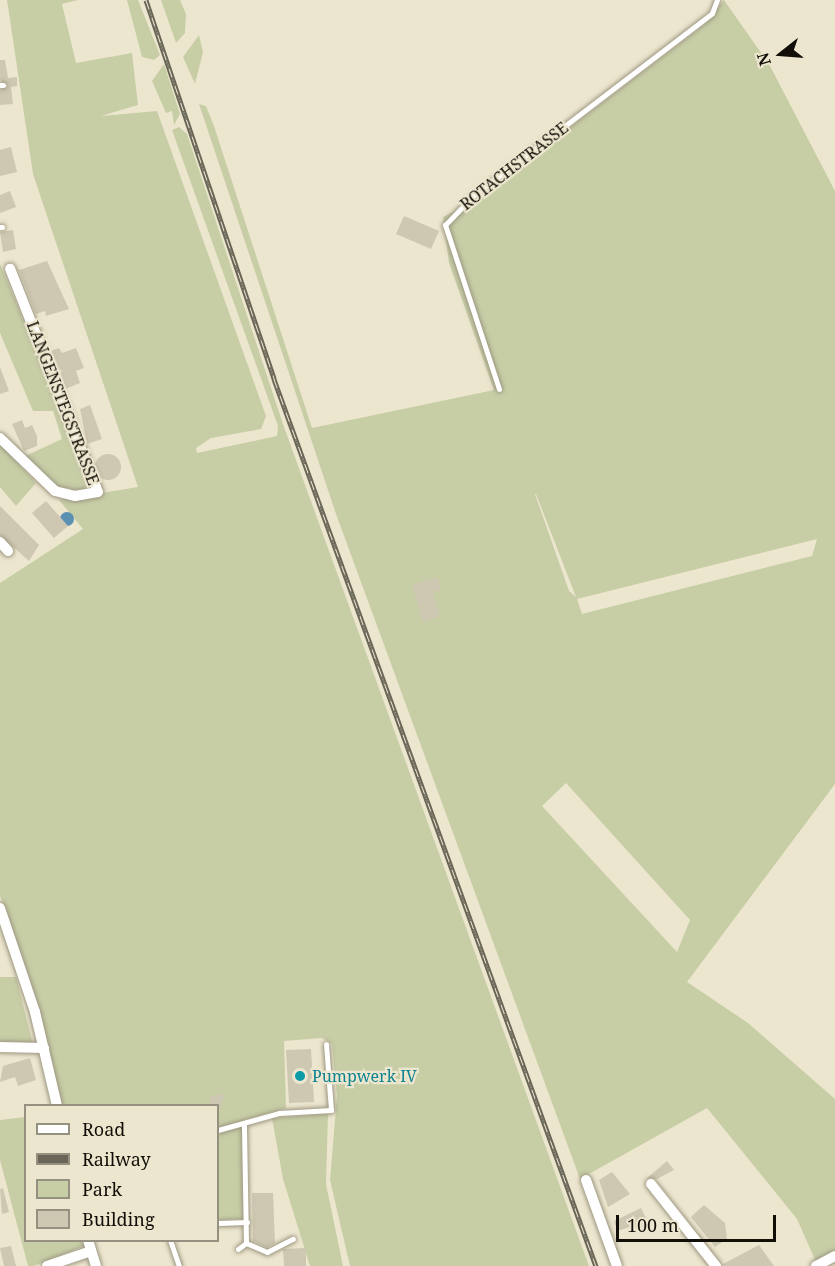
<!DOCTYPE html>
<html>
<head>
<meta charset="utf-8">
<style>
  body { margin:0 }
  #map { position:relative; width:835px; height:1266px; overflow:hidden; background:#ede6cf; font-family:"Noto Serif",serif }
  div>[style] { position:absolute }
  .green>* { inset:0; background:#c7cea6 }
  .water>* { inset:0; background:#5b90b3 }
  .round { border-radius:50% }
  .building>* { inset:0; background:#cec7b1 }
  .roads { filter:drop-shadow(0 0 2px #9d9781) drop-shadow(0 0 2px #9d9781) }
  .lane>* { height:5px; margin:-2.5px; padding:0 2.5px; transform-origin:2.5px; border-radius:2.5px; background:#fff }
  .street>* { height:10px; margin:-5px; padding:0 5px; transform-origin:5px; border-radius:5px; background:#fff }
  .rail>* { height:5px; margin-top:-2.5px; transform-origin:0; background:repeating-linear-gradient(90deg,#ede6cf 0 9px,#696557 0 18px); box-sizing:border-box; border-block:2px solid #696557 }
  .dots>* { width:16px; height:16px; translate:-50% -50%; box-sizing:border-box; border:3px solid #ede6cf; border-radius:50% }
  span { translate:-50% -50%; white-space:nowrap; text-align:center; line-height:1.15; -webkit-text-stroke:4.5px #ede6cf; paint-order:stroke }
  .street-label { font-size:16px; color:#110f07 }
  .culture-label { font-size:16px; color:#0d838f }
  .left { translate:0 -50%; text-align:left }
  .legend { position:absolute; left:24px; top:1104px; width:195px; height:138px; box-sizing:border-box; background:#ede6cf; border:2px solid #95907f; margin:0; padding:8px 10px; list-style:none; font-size:18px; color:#110f07 }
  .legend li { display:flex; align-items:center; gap:12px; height:30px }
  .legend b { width:30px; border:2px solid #95907f }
  .north { position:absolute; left:751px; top:24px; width:60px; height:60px; -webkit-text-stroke:4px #ede6cf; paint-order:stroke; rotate:253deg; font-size:16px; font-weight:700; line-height:24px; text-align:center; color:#110f07 }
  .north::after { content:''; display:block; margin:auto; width:21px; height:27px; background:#110f07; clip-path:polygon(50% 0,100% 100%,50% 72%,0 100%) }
  .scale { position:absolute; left:616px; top:1215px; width:160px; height:27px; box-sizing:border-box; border:3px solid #110f07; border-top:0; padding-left:8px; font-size:18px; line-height:21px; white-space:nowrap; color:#110f07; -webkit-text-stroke:4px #ede6cf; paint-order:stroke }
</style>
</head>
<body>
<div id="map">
  <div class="green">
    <div style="clip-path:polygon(7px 0,78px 0,62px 4px,76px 63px,132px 53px,138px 105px,101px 116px,157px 111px,266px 416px,261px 429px,211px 438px,196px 448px,197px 453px,277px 436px,278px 426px,172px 130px,179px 127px,187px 134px,284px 427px,589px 1266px,350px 1266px,330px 1180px,337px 1096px,332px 1044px,322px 1038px,284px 1041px,286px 1108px,243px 1120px,245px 1219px,218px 1220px,218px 1106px,62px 1105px,29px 977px,0 896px,0 583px,83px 529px,59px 500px,138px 487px,33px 174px)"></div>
    <div style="clip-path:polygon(127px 0,138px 0,160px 55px,154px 60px,142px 57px)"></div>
    <div style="clip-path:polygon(161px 0,180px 0,186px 14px,185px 33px,176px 43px)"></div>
    <div style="clip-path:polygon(evenodd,724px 0,769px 64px,835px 191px,835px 784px,687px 982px,748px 1023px,835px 1099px,835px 1253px,816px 1262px,797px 1219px,707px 1108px,580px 1179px,336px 514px,199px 104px,206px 106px,214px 126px,312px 428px,494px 390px,449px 263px,443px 217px,474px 201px,704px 25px,724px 0,535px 494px,536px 494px,576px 597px,569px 591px,535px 494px,724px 0,817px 539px,812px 556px,582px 614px,577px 599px,817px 539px,724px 0,566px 783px,690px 920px,677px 952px,542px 806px,566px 783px)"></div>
    <div style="clip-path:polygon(199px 35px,203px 52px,195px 84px,183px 57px)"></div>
    <div style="clip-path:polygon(164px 64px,180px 114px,174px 125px,172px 111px,166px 113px,152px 81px)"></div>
    <div style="clip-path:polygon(0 264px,87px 473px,90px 488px,86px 491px,58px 487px,23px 457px,62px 439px,53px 411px,33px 411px,0 333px)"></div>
    <div style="clip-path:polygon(0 444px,36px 483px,16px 506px,0 487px)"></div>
    <div style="clip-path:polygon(0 977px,16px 977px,33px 1044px,0 1043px)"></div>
    <div style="clip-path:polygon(328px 1114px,326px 1184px,343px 1266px,310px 1266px,283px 1179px,272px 1118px)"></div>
    <div style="clip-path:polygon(25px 1117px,26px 1240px,82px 1241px,84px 1246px,34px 1266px,28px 1266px,0 1160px,0 1120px)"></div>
  </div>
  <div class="water">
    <div class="round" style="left:60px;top:512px;width:14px;height:14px"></div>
  </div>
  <div class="building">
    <div style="clip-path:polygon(0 60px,5px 60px,8px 78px,17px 77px,17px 86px,11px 87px,13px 104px,0 105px,0 90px,8px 86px,0 80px)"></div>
    <div style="clip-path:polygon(11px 147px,17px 172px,0 176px,0 150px)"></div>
    <div style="clip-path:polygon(10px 191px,16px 207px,0 213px,0 195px)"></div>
    <div style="clip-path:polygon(404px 216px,439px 231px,431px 249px,396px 234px)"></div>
    <div style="clip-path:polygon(13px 230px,16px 249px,3px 252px,0 232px)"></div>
    <div style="clip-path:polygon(47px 261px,69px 309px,46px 316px,45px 311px,36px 314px,19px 270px)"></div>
    <div style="clip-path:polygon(59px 348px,62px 353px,76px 348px,84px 368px,76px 371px,80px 383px,65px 389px,50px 351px)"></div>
    <div style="clip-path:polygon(0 367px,9px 391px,0 394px)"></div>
    <div style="clip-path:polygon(90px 405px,102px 439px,87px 444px,80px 409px)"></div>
    <div style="clip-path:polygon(22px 420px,25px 428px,32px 425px,37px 436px,37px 446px,24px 451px,12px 424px)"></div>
    <div class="round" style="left:95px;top:454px;width:26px;height:26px"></div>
    <div style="clip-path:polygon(46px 501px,68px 526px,54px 538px,32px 513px)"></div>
    <div style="clip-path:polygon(0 506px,39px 545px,29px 561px,0 535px)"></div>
    <div style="clip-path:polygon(438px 577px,441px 590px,433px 592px,440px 616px,423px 622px,412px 585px)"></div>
    <div style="clip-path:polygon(311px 1049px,314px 1102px,289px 1103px,286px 1050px)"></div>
    <div style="clip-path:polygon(30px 1058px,36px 1080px,18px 1086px,15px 1077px,0 1082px,3px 1066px)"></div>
    <div style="clip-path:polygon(225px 1094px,221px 1106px,210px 1106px,210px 1096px)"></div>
    <div style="clip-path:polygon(667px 1161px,674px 1170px,657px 1179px,647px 1178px)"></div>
    <div style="clip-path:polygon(612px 1172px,630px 1194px,608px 1207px,599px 1180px)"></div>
    <div style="clip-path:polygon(3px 1188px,9px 1212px,2px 1214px,0 1189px)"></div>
    <div style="clip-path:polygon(252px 1193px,273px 1193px,275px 1243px,267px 1247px,253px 1241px)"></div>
    <div style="clip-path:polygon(704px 1205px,725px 1223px,727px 1239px,715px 1247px,691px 1217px)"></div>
    <div style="clip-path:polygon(641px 1208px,650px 1226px,642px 1233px,633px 1226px,617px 1231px,614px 1221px)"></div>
    <div style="clip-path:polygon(759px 1245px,774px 1266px,723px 1266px,723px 1264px)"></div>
    <div style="clip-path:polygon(11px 1246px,16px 1266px,4px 1266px,0 1248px)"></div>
    <div style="clip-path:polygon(306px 1248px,306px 1266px,284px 1266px,283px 1249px)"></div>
  </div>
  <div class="roads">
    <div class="lane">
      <div style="left:0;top:85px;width:3px"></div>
      <div style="left:0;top:227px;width:2px"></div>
      <div style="left:499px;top:389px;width:173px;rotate:-108.2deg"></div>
      <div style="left:445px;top:225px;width:40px;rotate:-46deg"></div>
      <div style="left:473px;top:196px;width:301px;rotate:-37.4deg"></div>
      <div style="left:712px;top:13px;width:14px;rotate:-69deg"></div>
      <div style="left:218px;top:1130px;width:63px;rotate:-15.6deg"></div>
      <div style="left:279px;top:1113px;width:52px;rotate:-3.3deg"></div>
      <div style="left:331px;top:1110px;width:66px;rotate:-94.3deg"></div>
      <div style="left:218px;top:1223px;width:29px;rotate:-2deg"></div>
      <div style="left:170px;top:1240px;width:28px;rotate:71deg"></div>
      <div style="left:246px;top:1243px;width:23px;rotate:23deg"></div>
      <div style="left:267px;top:1252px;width:29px;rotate:-27deg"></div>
      <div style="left:238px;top:1249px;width:10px;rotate:-37deg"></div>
      <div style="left:246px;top:1243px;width:119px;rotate:-91deg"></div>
    </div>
    <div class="street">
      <div style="left:0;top:438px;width:76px;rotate:43.9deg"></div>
      <div style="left:55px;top:491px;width:21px;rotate:14deg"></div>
      <div style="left:75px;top:496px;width:23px;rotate:-10deg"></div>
      <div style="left:98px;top:492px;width:240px;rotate:-111.5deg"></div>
      <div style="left:0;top:542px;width:12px;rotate:48deg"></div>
      <div style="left:0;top:908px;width:110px;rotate:71.4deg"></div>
      <div style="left:35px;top:1012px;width:97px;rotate:76.8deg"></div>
      <div style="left:0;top:1047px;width:44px;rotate:1.3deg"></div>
      <div style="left:586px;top:1180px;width:91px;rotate:70.2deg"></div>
      <div style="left:651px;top:1184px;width:105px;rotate:51.6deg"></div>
      <div style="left:88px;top:1240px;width:27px;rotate:73deg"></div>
      <div style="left:47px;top:1266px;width:46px;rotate:-18.8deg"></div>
      <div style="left:816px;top:1266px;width:21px;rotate:-28deg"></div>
    </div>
  </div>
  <div class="rail">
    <div style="left:146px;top:0;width:400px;rotate:71.3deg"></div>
    <div style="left:274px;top:379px;width:944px;rotate:70.05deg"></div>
  </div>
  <div class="dots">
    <div style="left:300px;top:1076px;background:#0f9aa8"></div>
  </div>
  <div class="street-label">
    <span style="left:514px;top:166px;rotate:-38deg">ROTACHSTRASSE</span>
    <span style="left:63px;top:403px;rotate:69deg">LANGENSTEGSTRASSE</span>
  </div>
  <div class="culture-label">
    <span class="left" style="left:312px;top:1076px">Pumpwerk IV</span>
  </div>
  <ul class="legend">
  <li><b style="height:8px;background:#fff"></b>Road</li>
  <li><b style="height:8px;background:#696557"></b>Railway</li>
  <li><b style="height:16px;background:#c7cea6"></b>Park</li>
  <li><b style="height:16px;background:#cec7b1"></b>Building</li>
  </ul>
  <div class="north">N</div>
  <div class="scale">100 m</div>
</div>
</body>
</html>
